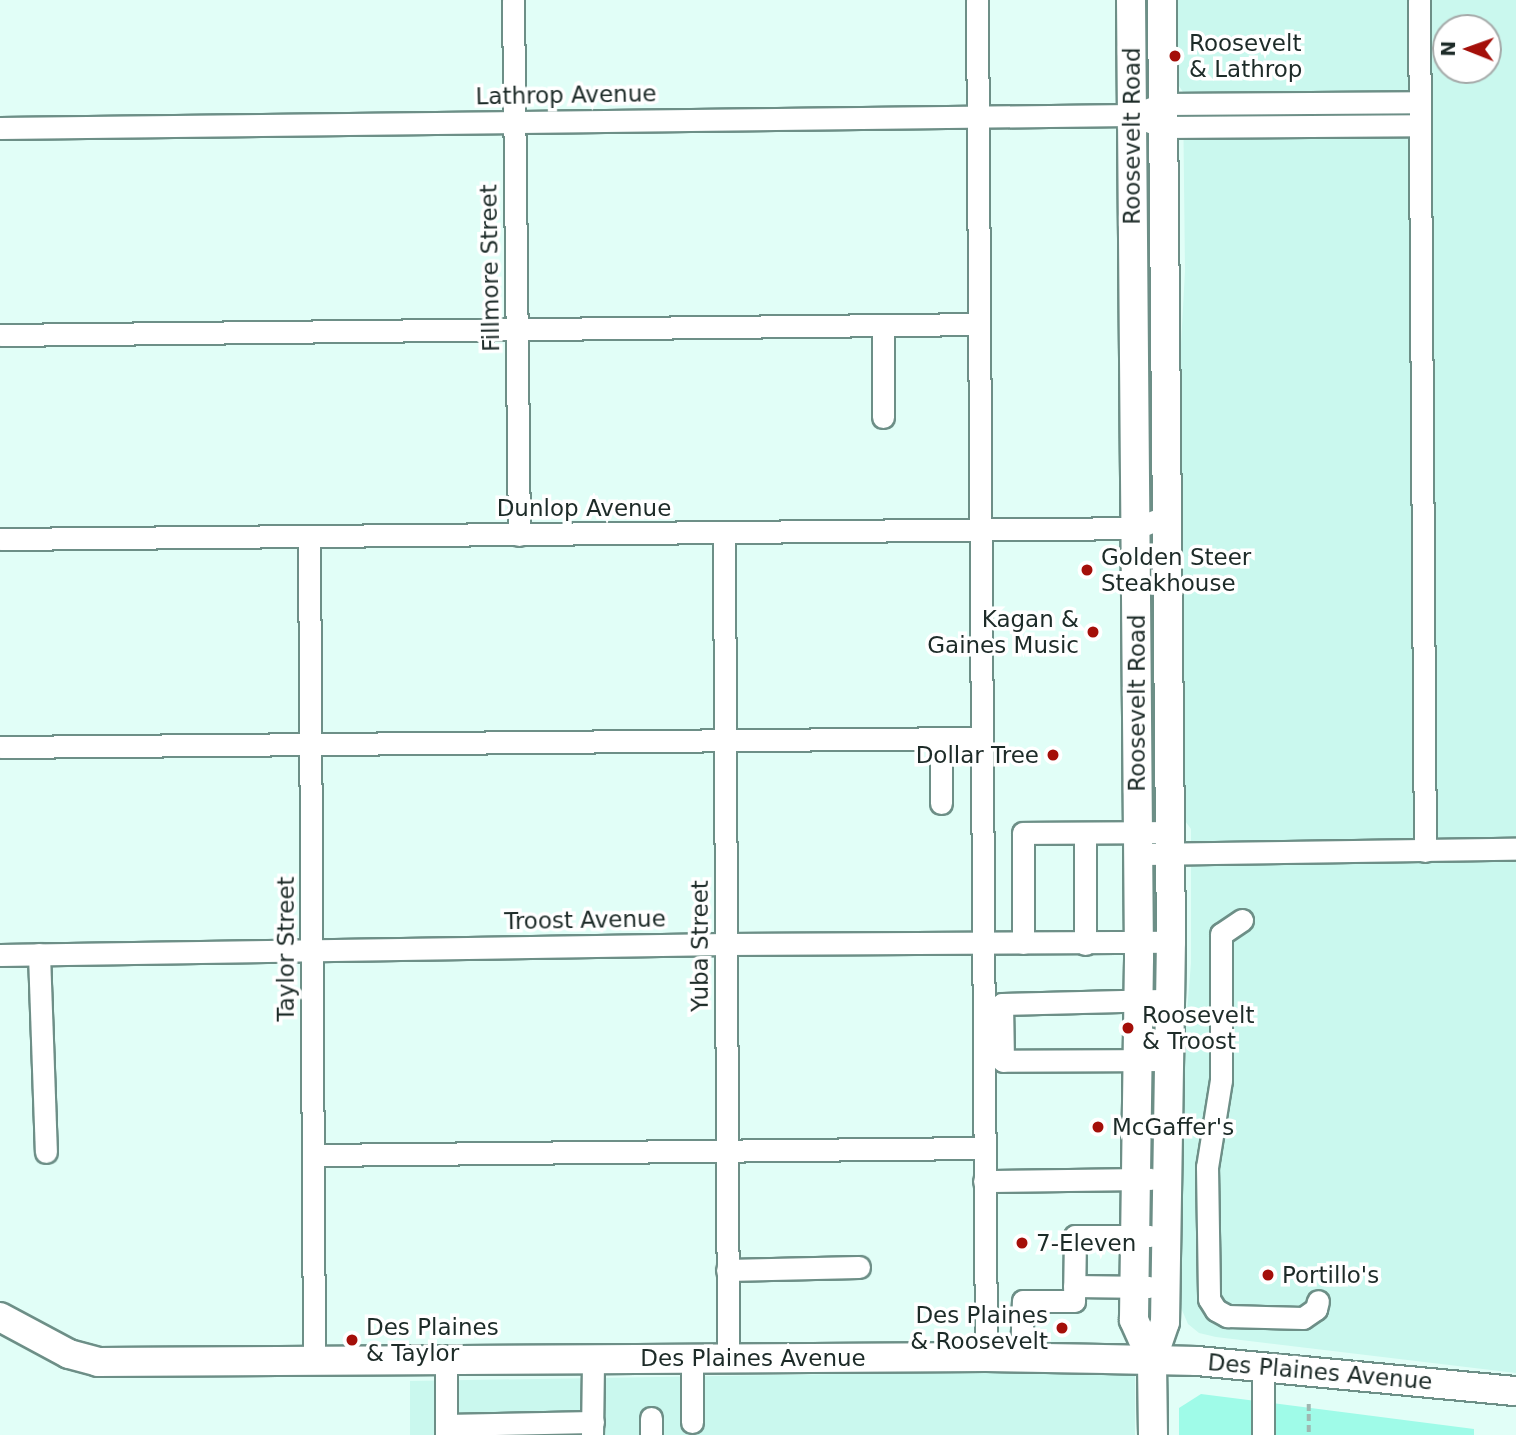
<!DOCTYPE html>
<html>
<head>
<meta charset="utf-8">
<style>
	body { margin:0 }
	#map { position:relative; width:1516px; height:1435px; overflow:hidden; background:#e1fef7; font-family:"DejaVu Sans",sans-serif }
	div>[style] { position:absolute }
	.built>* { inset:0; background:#caf8ee }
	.green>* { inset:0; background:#9ffbe8 }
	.path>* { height:3.5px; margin-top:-1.75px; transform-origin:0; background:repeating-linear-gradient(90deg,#9fb7b1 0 7px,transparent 0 10.5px) }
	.roads { filter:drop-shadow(2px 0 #6d8f87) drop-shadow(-2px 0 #6d8f87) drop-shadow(0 2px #6d8f87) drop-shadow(0 -2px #6d8f87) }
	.minor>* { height:21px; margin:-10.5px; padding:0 10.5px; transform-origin:10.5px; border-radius:10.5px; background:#fff }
	.major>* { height:28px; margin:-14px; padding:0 14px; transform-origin:14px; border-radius:14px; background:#fff }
	.dots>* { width:19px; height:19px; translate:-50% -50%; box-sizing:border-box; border:4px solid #fff; border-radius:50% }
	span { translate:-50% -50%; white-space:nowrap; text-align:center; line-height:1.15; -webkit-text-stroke:7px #fff; paint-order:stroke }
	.poi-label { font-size:23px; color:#1d2b28 }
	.left { translate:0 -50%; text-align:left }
	.right { translate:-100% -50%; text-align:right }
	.street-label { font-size:23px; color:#1d2b28 }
	.north { position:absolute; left:1432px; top:14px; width:70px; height:70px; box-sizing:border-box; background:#fff; border:2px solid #a5aaa9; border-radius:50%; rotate:271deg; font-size:19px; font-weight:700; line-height:28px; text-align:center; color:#1d2b28 }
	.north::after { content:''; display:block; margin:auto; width:24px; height:32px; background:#a40f09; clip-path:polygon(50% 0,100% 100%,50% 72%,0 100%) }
</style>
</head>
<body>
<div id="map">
	<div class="built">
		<div style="clip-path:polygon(evenodd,1173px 0,1516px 0,1516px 1373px,1216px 1337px,1199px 1333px,1188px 1324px,1175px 1294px,1179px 1108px,1191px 963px,1191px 829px,1180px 814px,1177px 418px,1185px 271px,1183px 92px,1173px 77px,1173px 0,1446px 28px,1488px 28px,1488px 70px,1446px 70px,1446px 28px)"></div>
		<div style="clip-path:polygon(1135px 1369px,1135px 1435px,410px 1435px,410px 1381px)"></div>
	</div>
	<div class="green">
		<div style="clip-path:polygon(1201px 1394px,1474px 1429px,1474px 1435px,1179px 1435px,1179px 1408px)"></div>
	</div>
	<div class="path">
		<div style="left:1309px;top:1404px;width:31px;rotate:90deg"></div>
	</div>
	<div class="roads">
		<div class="minor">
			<div style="left:513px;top:0;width:535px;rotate:89.36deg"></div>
			<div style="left:977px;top:0;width:1357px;rotate:89.62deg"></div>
			<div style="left:1419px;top:0;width:851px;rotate:89.6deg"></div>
			<div style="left:1150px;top:122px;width:14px;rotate:21deg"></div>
			<div style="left:1163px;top:127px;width:257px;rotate:-0.4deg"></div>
			<div style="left:0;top:128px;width:1132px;rotate:-0.66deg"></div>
			<div style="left:1132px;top:115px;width:33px;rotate:-20deg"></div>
			<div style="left:1163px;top:104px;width:257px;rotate:-0.4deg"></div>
			<div style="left:883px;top:325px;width:92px;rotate:90deg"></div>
			<div style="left:0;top:335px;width:979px;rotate:-0.64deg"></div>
			<div style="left:724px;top:533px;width:826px;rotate:89.72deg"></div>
			<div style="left:309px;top:536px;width:825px;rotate:89.65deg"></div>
			<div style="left:0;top:539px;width:1136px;rotate:-0.55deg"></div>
			<div style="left:1136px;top:528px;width:33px;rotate:-21deg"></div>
			<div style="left:0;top:747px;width:981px;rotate:-0.53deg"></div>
			<div style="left:941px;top:803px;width:64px;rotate:-90deg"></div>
			<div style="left:1138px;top:854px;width:378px;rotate:-0.8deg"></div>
			<div style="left:1242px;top:920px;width:25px;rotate:146deg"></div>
			<div style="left:1221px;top:934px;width:146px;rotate:90deg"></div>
			<div style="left:1221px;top:1080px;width:88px;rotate:99.1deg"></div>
			<div style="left:1207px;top:1167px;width:132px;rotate:89.1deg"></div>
			<div style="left:1209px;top:1299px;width:13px;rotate:58deg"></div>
			<div style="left:1216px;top:1310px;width:13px;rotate:29deg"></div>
			<div style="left:1227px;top:1316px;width:76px;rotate:1.5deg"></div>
			<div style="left:1303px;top:1318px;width:16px;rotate:-35deg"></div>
			<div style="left:1316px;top:1309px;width:8px;rotate:-76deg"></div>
			<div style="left:1023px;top:943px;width:110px;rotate:-90deg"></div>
			<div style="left:1023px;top:833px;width:147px;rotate:-0.4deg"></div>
			<div style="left:1085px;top:944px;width:111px;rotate:-90deg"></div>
			<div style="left:39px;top:954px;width:198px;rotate:88deg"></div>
			<div style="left:0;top:955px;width:726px;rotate:-0.87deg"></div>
			<div style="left:726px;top:944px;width:445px;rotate:-0.3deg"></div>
			<div style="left:1170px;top:1060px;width:167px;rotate:179.7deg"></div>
			<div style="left:1003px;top:1061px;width:57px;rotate:-91deg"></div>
			<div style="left:1002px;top:1004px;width:169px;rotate:-1.4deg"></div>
			<div style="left:314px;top:1155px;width:670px;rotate:-0.6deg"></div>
			<div style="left:984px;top:1181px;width:167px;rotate:-0.7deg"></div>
			<div style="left:727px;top:1270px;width:132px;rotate:-1.3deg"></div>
			<div style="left:1074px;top:1286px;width:75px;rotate:0.8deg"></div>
			<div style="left:1021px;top:1357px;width:56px;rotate:-88deg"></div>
			<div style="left:1023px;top:1301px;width:51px"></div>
			<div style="left:1074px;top:1301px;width:65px;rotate:-89.1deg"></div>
			<div style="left:1075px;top:1236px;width:75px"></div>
			<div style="left:692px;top:1359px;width:63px;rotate:90deg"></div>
			<div style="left:446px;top:1361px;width:74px;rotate:90deg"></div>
			<div style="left:651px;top:1418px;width:17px;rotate:90deg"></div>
			<div style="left:446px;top:1425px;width:147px;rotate:-1.2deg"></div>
			<div style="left:592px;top:1435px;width:75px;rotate:-89.2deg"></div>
			<div style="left:1263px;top:1435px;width:68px;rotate:-90deg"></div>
		</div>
		<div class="major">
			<div style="left:1131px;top:0;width:959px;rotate:89.52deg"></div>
			<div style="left:1139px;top:959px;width:361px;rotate:90.8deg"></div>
			<div style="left:1134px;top:1320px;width:44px;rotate:65.8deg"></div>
			<div style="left:0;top:1317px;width:78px;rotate:28.2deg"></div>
			<div style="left:69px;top:1354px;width:30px;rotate:15deg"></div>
			<div style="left:98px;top:1362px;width:888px;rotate:-0.32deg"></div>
			<div style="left:986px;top:1357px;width:166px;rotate:1deg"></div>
			<div style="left:1152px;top:1360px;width:45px;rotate:1.3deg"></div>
			<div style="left:1197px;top:1361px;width:320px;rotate:5.4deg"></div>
			<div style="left:1153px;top:1435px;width:75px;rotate:-90.8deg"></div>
			<div style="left:1152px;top:1360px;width:40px;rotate:-71.1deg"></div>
			<div style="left:1165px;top:1322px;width:380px;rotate:-89.1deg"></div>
			<div style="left:1171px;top:942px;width:942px;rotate:-90.55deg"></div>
		</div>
	</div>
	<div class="dots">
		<div style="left:1175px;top:56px;background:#a40f09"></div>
		<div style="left:1087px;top:570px;background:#a40f09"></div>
		<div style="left:1093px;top:632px;background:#a40f09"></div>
		<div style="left:1053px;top:755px;background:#a40f09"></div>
		<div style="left:1128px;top:1028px;background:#a40f09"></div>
		<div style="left:1098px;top:1127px;background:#a40f09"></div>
		<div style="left:1022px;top:1243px;background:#a40f09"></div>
		<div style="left:1268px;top:1275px;background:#a40f09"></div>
		<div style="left:1062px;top:1328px;background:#a40f09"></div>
		<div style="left:352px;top:1340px;background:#a40f09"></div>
	</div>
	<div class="poi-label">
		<span class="left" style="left:1189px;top:56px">Roosevelt<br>&amp; Lathrop</span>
		<span class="left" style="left:1101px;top:570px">Golden Steer<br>Steakhouse</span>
		<span class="right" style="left:1079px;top:632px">Kagan &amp;<br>Gaines Music</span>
		<span class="right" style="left:1039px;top:755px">Dollar Tree</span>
		<span class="left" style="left:1142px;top:1028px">Roosevelt<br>&amp; Troost</span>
		<span class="left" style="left:1112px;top:1127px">McGaffer's</span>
		<span class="left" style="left:1036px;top:1243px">7-Eleven</span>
		<span class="left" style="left:1282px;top:1275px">Portillo's</span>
		<span class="right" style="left:1048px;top:1328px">Des Plaines<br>&amp; Roosevelt</span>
		<span class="left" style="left:366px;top:1340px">Des Plaines<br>&amp; Taylor</span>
	</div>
	<div class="street-label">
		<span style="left:566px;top:95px;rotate:-1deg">Lathrop Avenue</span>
		<span style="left:1132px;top:136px;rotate:-90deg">Roosevelt Road</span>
		<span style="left:490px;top:268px;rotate:-91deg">Fillmore Street</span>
		<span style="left:584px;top:508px">Dunlop Avenue</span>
		<span style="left:1137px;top:703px;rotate:-90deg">Roosevelt Road</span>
		<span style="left:585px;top:920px;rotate:-1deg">Troost Avenue</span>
		<span style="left:700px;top:946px;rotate:-90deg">Yuba Street</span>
		<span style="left:286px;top:949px;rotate:-90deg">Taylor Street</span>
		<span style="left:753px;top:1358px">Des Plaines Avenue</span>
		<span style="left:1320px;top:1372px;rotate:5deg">Des Plaines Avenue</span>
	</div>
	<div class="north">N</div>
</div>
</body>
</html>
